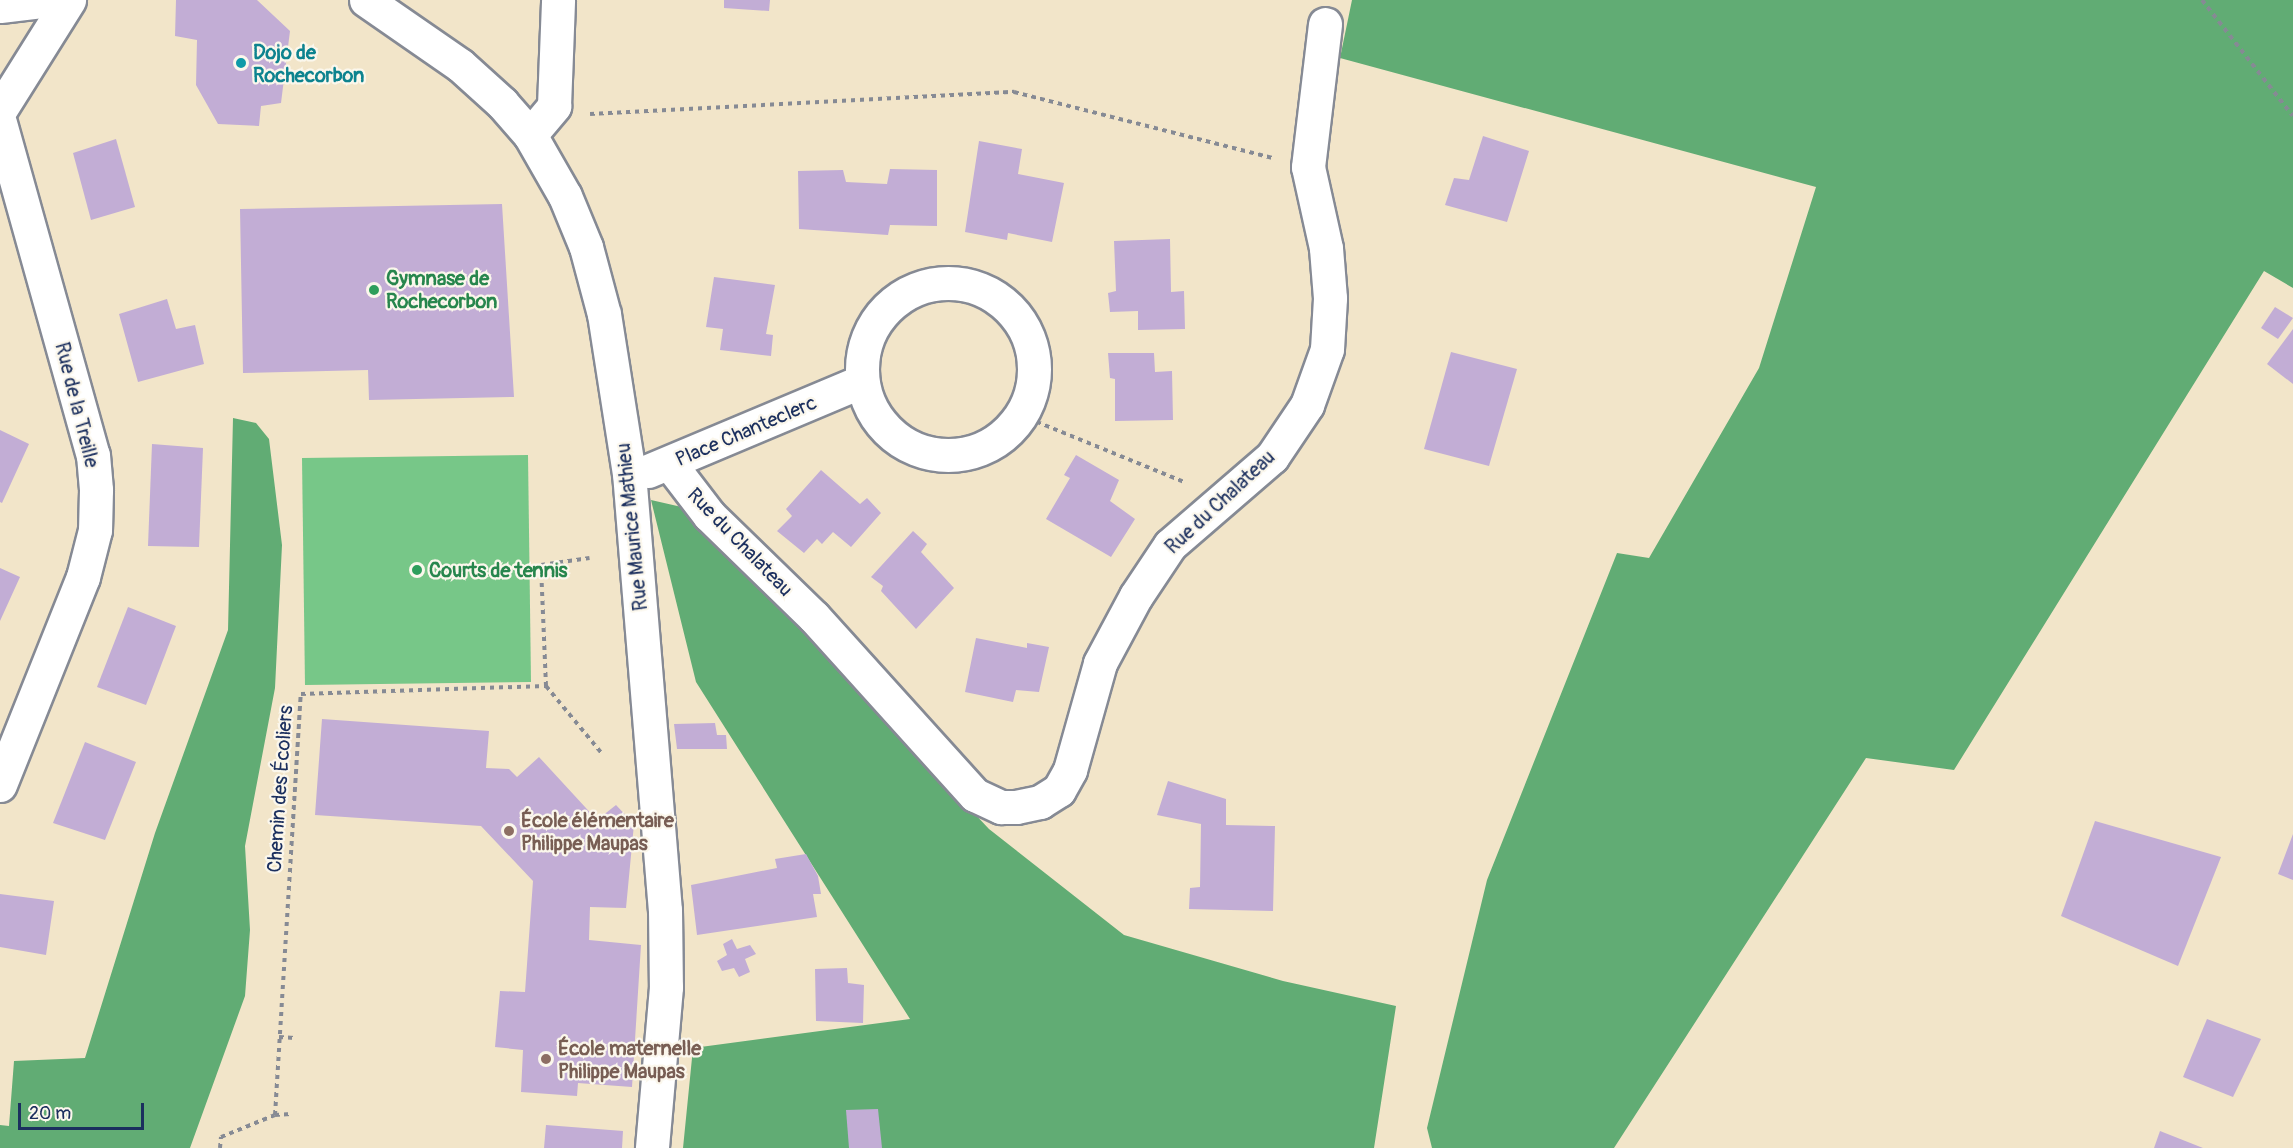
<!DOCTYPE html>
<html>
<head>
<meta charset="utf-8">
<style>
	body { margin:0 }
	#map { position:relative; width:2293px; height:1148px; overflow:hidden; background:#f2e5c9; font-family:Pangolin,sans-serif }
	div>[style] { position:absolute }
	.green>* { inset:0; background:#77c788 }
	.forest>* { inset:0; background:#61ac74 }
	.building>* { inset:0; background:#c2add5 }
	.path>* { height:4px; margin-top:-2px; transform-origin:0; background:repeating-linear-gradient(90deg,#868a94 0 4.5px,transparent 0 9px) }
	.roads { filter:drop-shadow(2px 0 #868a94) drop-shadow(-2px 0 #868a94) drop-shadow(0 2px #868a94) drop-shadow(0 -2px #868a94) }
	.minor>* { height:33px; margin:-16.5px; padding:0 16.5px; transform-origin:16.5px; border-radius:16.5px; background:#fff }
	.minor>.ring { margin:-16.5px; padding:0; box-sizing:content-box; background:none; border:33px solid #fff; border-radius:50% }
	.dots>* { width:16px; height:16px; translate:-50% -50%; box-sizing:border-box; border:3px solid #fbf7ec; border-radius:50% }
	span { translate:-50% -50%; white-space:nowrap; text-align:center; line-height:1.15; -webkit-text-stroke:4.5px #fbf7ec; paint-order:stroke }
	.culture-label { font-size:20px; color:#0d838f; font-weight:700 }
	.left { translate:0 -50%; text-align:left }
	.leisure-label { font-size:20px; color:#27864d; font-weight:700 }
	.street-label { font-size:20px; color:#1b2f5e }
	.education-label { font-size:20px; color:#785e54; font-weight:700 }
	.scale { position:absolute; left:18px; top:1103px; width:126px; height:27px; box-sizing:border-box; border:3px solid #1b2f5e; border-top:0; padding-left:8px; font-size:18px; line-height:21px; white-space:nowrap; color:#1b2f5e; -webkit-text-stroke:4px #fbf7ec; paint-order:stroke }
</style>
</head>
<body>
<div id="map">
	<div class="green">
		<div style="clip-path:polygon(528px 455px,531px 682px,305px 685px,302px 458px)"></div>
	</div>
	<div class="forest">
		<div style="clip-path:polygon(1352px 0,2293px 0,2293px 288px,2264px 271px,1954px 770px,1866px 758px,1614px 1148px,1432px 1148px,1427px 1128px,1487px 880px,1617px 553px,1649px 558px,1759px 368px,1816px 187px,1340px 58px)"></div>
		<div style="clip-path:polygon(233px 418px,256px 423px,269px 439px,282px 545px,275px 688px,245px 846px,250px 930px,245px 996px,190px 1148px,0 1148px,0 1125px,9px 1126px,14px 1061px,85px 1058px,155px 833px,228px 630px)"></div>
		<div style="clip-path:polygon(651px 500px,686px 508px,989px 829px,1124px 935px,1283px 981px,1396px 1006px,1374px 1148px,683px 1148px,693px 1048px,910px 1019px,696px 682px)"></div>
	</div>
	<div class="building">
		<div style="clip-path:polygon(176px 0,257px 0,290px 31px,281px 103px,261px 106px,259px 126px,218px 124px,196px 85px,197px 40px,175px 36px)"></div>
		<div style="clip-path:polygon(724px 0,770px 0,769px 11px,724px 8px)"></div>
		<div style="clip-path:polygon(1483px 136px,1529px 151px,1507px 222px,1445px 205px,1454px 178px,1469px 180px)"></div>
		<div style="clip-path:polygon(116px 139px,135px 207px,91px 220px,73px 153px)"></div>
		<div style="clip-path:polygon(979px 141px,1022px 149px,1018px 174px,1064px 183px,1052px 242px,1008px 233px,1007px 240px,965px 232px)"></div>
		<div style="clip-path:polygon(890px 169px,937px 170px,937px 226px,890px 225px,888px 235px,799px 229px,798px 171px,843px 170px,846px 182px,887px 184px)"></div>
		<div style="clip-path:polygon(502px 204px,514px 397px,369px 400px,368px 370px,243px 373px,240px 209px)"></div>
		<div style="clip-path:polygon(1170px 239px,1171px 292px,1184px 291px,1185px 329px,1138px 330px,1138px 311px,1110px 312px,1108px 293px,1116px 291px,1114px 241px)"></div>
		<div style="clip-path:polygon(714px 277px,775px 285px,766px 334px,773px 335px,771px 356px,720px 350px,723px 329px,706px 327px)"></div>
		<div style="clip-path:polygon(167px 299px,176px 329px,195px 325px,204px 364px,138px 382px,119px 314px)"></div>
		<div style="clip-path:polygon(2275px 307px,2293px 318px,2278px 339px,2261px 328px)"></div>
		<div style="clip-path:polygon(2293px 329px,2293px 384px,2267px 364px)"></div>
		<div style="clip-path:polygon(1451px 352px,1517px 369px,1489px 466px,1424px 449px)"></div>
		<div style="clip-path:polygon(1108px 353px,1154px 353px,1155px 372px,1172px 371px,1173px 420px,1115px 421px,1115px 379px,1110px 378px)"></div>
		<div style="clip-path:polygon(0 430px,29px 444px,2px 503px,0 502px)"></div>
		<div style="clip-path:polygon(152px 444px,203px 448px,199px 547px,148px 546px)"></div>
		<div style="clip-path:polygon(1076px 455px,1119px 480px,1110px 501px,1135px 519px,1111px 557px,1046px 519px,1070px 478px,1064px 475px)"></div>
		<div style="clip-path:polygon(821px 470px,860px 504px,867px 498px,881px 513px,851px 547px,833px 532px,822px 544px,817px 539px,804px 553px,777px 531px,792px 516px,786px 509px)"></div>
		<div style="clip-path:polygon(913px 531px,927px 544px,921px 552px,954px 588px,916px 629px,881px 591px,883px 586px,871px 577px)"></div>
		<div style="clip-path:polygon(0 568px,20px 577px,0 621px)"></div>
		<div style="clip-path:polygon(128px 607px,176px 626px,146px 705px,97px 687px)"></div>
		<div style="clip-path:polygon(976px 638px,1027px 648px,1027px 643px,1049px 647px,1039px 692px,1016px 690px,1013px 702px,965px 692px)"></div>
		<div style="clip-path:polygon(322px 719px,489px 731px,486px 768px,509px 769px,517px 777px,539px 757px,597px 820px,616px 805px,634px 824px,626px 908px,590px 907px,589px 940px,641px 945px,632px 1087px,578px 1083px,577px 1096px,521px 1092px,523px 1050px,495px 1047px,500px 991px,525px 992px,533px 881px,481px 826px,315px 815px)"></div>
		<div style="clip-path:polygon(715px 723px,717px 735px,726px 735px,727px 749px,677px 749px,674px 724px)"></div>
		<div style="clip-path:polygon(85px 742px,136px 762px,105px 840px,53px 823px)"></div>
		<div style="clip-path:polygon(1168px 781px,1226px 799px,1226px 825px,1275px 826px,1273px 911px,1189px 909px,1190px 888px,1200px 887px,1201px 824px,1157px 815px)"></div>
		<div style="clip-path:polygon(2095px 821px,2221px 857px,2178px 966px,2061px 916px)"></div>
		<div style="clip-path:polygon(2293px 834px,2293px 880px,2278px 874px)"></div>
		<div style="clip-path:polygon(806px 854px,818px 876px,821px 894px,813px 894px,817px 917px,697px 935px,691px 885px,777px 868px,775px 859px)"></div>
		<div style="clip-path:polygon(0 894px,54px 901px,46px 955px,0 947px)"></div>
		<div style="clip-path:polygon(732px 939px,737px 949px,750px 945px,756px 954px,745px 959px,750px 972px,739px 977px,734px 968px,722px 971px,717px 961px,727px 955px,723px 944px)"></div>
		<div style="clip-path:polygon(847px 968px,848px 983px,864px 985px,863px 1023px,816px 1021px,815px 969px)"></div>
		<div style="clip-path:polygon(2207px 1019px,2261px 1039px,2233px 1097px,2183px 1077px)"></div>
		<div style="clip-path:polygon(878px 1109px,882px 1148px,849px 1148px,846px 1110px)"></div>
		<div style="clip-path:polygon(546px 1125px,623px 1131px,622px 1148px,544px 1148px)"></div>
		<div style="clip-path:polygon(2160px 1131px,2203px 1148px,2154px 1148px)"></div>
	</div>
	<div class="path">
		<div style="left:2202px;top:0;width:147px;rotate:51.9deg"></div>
		<div style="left:590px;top:114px;width:425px;rotate:-3deg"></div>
		<div style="left:1014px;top:92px;width:266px;rotate:14.3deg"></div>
		<div style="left:1020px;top:415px;width:177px;rotate:22.2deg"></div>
		<div style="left:546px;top:686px;width:121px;rotate:-92.4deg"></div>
		<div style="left:541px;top:565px;width:49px;rotate:-8.3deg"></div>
		<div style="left:279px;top:1037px;width:16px;rotate:4deg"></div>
		<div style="left:275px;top:1115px;width:16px;rotate:-4deg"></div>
		<div style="left:220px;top:1148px;width:11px;rotate:-85deg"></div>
		<div style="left:221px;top:1137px;width:58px;rotate:-22.2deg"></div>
		<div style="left:275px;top:1115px;width:422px;rotate:-86.5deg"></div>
		<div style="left:301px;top:694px;width:245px;rotate:-1.9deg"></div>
		<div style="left:546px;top:686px;width:89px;rotate:50.4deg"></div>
	</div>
	<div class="roads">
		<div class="minor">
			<div style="left:366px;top:0;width:114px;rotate:34.7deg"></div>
			<div style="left:460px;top:65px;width:57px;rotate:42.1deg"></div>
			<div style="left:502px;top:103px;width:43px;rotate:48.8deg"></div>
			<div style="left:530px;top:135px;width:70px;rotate:60.2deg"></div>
			<div style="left:565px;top:196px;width:55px;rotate:67.6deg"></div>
			<div style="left:586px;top:247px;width:69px;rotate:75deg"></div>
			<div style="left:604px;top:314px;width:161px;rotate:81.1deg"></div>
			<div style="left:629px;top:473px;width:438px;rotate:85.3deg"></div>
			<div style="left:665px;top:910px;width:77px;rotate:89.3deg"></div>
			<div style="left:666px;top:987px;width:162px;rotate:95deg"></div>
			<div style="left:0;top:6px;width:50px;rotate:-6.8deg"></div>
			<div style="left:0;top:110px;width:130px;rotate:-57.9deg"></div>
			<div style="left:0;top:123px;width:345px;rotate:74.4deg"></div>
			<div style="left:93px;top:455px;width:35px;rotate:85deg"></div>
			<div style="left:96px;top:490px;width:40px;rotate:91.4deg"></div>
			<div style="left:95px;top:530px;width:49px;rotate:104.3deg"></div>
			<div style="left:83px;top:577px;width:224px;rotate:111.8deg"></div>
			<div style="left:530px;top:135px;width:38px;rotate:-50deg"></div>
			<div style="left:554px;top:106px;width:106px;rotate:-87.8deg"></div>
			<div class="ring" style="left:862px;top:283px;width:139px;height:139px"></div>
			<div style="left:670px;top:464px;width:64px;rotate:52.6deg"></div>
			<div style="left:709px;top:515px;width:146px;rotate:44.2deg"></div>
			<div style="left:814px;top:617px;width:240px;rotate:47.9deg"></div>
			<div style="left:975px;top:795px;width:29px;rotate:25deg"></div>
			<div style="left:1001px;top:807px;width:15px"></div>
			<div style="left:1016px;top:807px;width:25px;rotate:-12deg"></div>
			<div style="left:1040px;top:802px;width:22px;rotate:-32deg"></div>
			<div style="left:1059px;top:790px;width:23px;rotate:-61deg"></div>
			<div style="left:1070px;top:770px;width:111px;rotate:-74.3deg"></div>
			<div style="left:1100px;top:663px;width:76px;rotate:-61.8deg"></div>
			<div style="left:1136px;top:596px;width:61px;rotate:-56.3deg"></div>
			<div style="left:1170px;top:545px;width:135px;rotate:-40.8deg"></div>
			<div style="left:1272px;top:457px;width:63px;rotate:-56.1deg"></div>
			<div style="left:1307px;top:405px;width:59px;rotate:-70.3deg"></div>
			<div style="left:1327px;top:349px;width:51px;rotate:-86.6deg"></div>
			<div style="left:1330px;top:298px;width:50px;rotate:-94.6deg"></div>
			<div style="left:1326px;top:248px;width:83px;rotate:-102.5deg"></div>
			<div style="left:1308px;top:167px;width:144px;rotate:-83.2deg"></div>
			<div style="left:648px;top:471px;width:232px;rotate:-22.8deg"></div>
		</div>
	</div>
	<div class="dots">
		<div style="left:241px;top:63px;background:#0f9aa8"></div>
		<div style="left:374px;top:290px;background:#2e9e5b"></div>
		<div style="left:417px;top:570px;background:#2e9e5b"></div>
		<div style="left:509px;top:831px;background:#8d6e63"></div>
		<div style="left:546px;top:1059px;background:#8d6e63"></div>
	</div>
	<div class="culture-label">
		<span class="left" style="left:253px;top:64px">Dojo de<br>Rochecorbon</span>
	</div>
	<div class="leisure-label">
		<span class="left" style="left:386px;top:290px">Gymnase de<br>Rochecorbon</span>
		<span class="left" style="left:429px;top:570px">Courts de tennis</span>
	</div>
	<div class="street-label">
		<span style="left:77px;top:405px;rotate:76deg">Rue de la Treille</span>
		<span style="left:746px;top:431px;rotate:-23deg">Place Chanteclerc</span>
		<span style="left:1220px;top:502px;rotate:-43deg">Rue du Chalateau</span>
		<span style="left:632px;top:527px;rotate:-96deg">Rue Maurice Mathieu</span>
		<span style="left:740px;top:542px;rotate:46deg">Rue du Chalateau</span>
		<span style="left:280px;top:789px;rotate:-86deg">Chemin des Écoliers</span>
	</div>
	<div class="education-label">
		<span class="left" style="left:521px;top:832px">École élémentaire<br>Philippe Maupas</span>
		<span class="left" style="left:558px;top:1060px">École maternelle<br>Philippe Maupas</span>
	</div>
	<div class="scale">20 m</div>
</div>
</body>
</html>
